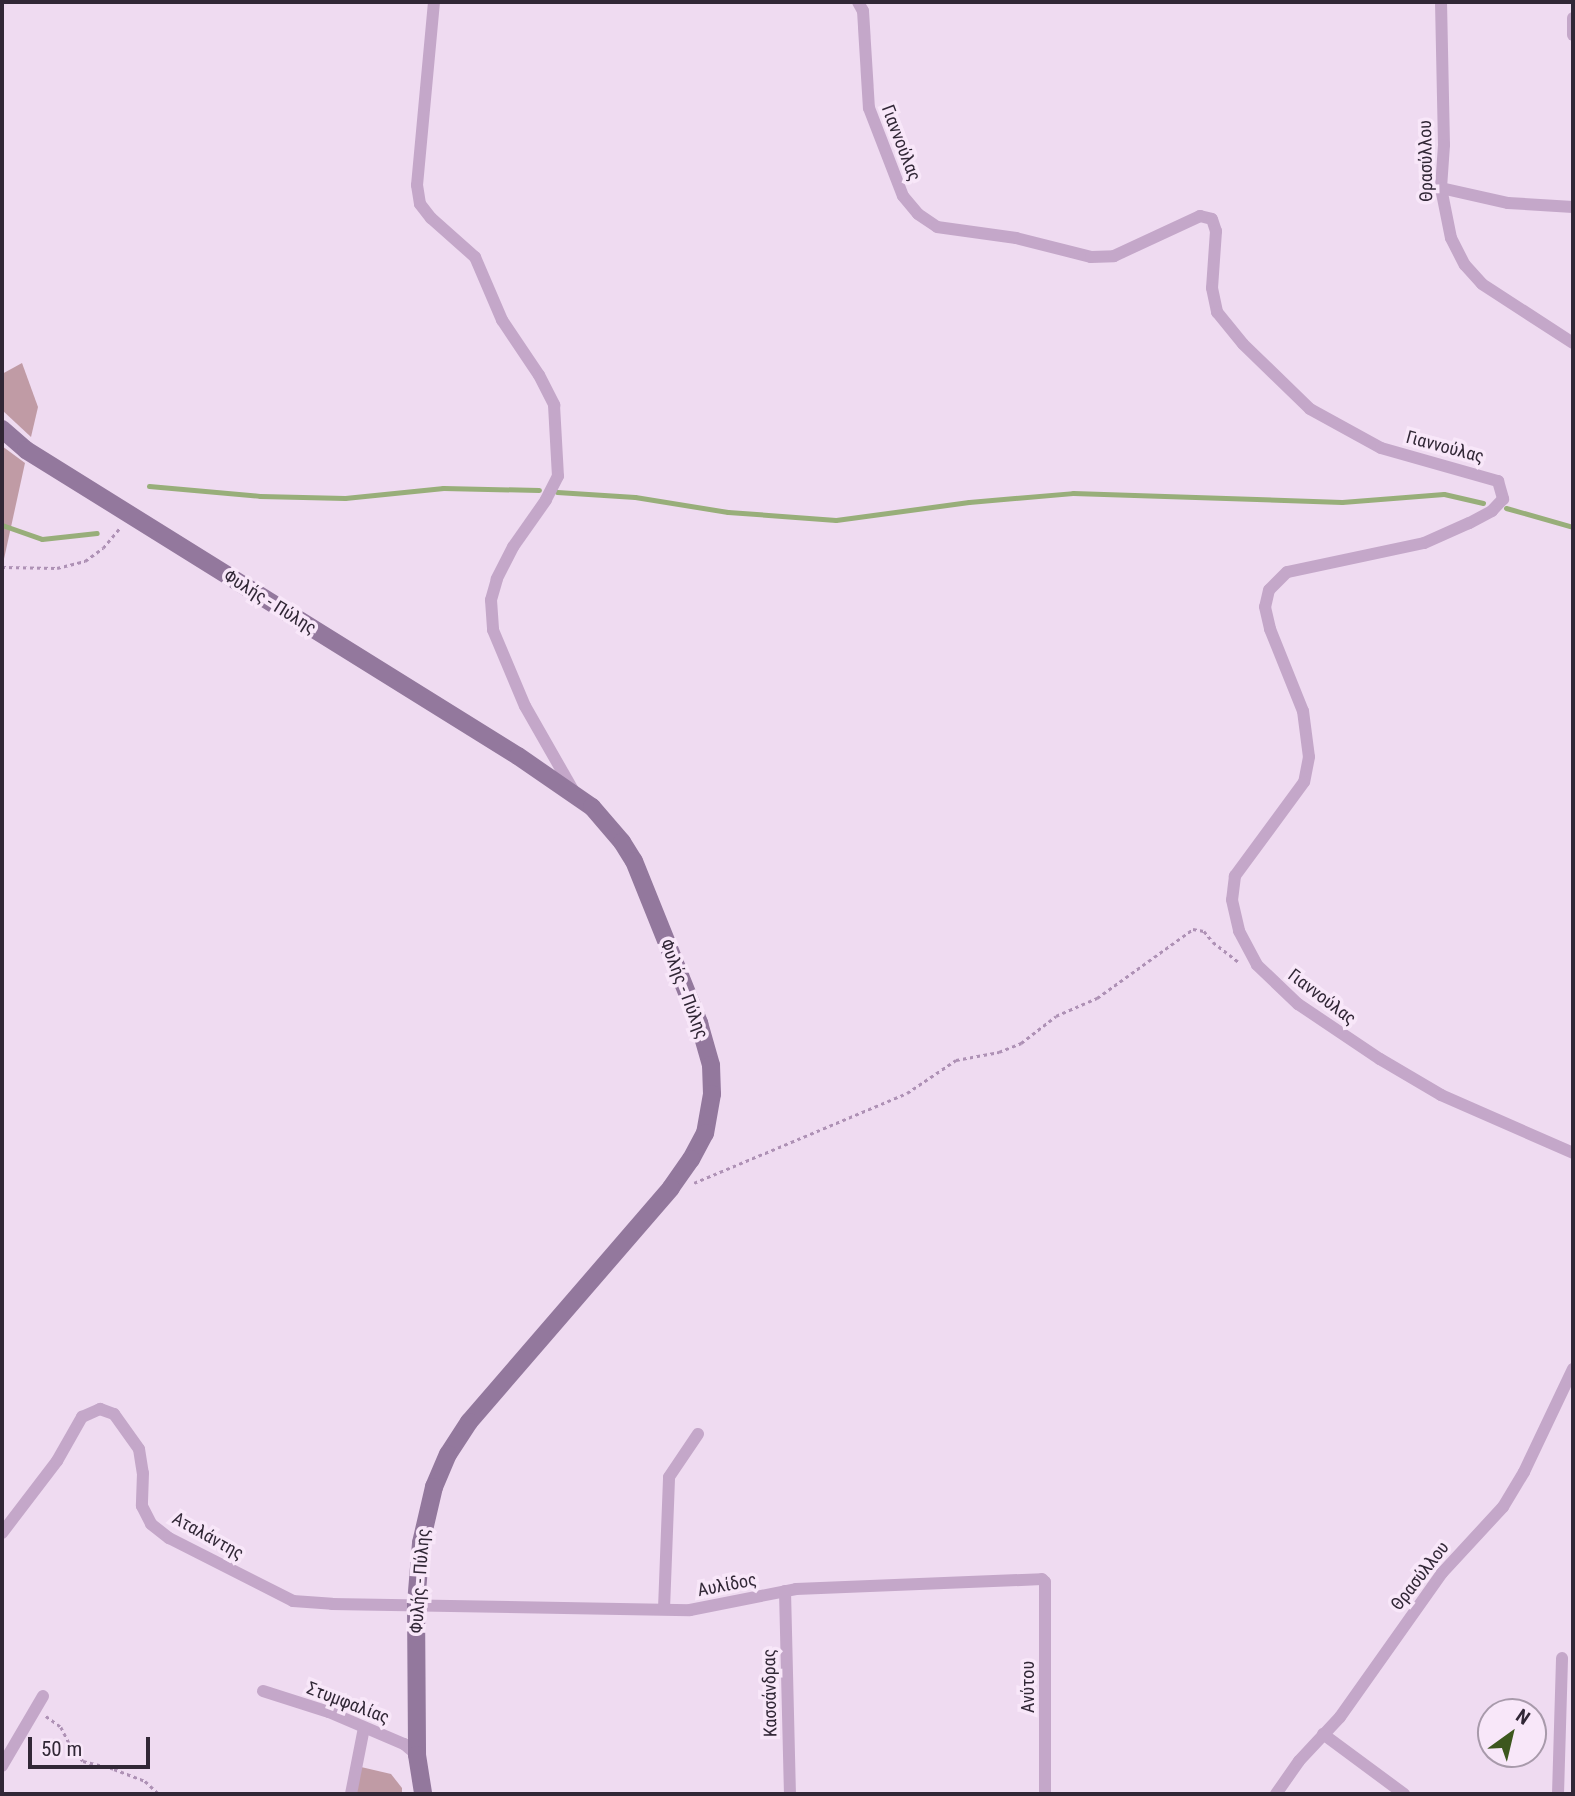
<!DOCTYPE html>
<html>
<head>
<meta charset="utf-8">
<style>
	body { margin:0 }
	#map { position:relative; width:1575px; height:1796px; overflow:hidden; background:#efdbf1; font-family:"Roboto Condensed",sans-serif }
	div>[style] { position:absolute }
	.green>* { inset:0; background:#c09ba5 }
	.stream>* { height:5px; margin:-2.5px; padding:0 2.5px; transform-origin:2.5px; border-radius:2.5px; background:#98ae7a }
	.path>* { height:2.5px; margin-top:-1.25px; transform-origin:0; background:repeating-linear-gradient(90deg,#ae91b5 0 3.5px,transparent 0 7px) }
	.street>* { height:12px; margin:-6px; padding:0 6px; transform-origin:6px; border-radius:6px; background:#c4a7c9 }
	.secondary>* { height:18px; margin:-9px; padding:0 9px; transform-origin:9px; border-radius:9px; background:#93789d }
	span { translate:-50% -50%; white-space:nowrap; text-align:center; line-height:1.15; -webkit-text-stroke:7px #f8e7f9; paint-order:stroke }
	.street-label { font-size:18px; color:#312736 }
	.frame { position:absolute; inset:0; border:4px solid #312736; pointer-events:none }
	.north { position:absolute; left:1477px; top:1698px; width:70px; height:70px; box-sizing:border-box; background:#f8e7f9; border:2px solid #a89aab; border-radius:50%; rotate:34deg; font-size:19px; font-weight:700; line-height:28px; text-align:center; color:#312736 }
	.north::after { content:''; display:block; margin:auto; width:24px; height:32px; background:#3d571e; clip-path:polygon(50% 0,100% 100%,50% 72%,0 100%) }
	.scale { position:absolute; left:28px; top:1737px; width:122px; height:32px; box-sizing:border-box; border:4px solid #312736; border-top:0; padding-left:9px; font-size:21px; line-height:24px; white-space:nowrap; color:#312736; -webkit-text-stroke:5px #f8e7f9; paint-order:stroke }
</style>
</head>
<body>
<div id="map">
	<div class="green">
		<div style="clip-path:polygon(22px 363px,38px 407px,31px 437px,2px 410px,2px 374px)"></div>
		<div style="clip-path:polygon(2px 446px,25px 463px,2px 568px)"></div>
		<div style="clip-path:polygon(361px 1767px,391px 1774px,402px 1788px,402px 1794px,356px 1794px)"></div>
	</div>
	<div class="stream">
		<div style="left:149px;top:486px;width:111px;rotate:5.1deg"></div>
		<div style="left:260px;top:496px;width:85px;rotate:1.3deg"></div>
		<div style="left:345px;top:498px;width:99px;rotate:-5.8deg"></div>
		<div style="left:443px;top:488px;width:96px;rotate:1.2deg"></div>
		<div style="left:557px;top:492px;width:78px;rotate:3.7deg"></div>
		<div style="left:635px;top:497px;width:94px;rotate:9.2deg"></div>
		<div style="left:728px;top:512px;width:108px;rotate:4.2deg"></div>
		<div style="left:836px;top:520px;width:134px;rotate:-7.7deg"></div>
		<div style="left:969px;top:502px;width:104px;rotate:-4.9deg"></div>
		<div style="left:1073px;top:493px;width:269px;rotate:1.9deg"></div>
		<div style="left:1342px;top:502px;width:102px;rotate:-4.5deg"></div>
		<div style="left:1444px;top:494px;width:40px;rotate:13deg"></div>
		<div style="left:1506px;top:508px;width:70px;rotate:15.8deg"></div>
		<div style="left:2px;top:525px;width:42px;rotate:19.3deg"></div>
		<div style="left:42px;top:539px;width:55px;rotate:-6.2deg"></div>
	</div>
	<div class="path">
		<div style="left:2px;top:567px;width:55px;rotate:1deg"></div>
		<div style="left:57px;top:568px;width:29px;rotate:-14deg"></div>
		<div style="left:85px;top:561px;width:22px;rotate:-36deg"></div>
		<div style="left:103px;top:548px;width:26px;rotate:-50deg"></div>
		<div style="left:694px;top:1183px;width:231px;rotate:-22.9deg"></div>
		<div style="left:907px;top:1093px;width:59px;rotate:-34deg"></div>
		<div style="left:956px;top:1060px;width:44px;rotate:-10.5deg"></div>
		<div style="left:999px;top:1052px;width:24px;rotate:-22deg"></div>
		<div style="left:1021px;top:1043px;width:44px;rotate:-37.6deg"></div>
		<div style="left:1056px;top:1016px;width:45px;rotate:-23.7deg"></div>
		<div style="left:1097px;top:998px;width:118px;rotate:-35.7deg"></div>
		<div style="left:1193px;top:929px;width:11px;rotate:10deg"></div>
		<div style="left:1204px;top:931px;width:14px;rotate:51deg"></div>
		<div style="left:1213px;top:942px;width:33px;rotate:38deg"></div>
		<div style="left:46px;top:1716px;width:19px;rotate:36deg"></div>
		<div style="left:61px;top:1727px;width:25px;rotate:63deg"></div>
		<div style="left:72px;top:1749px;width:16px;rotate:47deg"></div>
		<div style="left:83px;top:1761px;width:32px;rotate:14deg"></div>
		<div style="left:114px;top:1769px;width:33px;rotate:21deg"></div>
		<div style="left:145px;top:1781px;width:19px;rotate:43deg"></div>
	</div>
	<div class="street">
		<div style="left:434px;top:2px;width:184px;rotate:95.3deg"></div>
		<div style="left:417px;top:185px;width:19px;rotate:81deg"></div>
		<div style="left:420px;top:204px;width:18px;rotate:52deg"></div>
		<div style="left:431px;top:218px;width:59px;rotate:41.6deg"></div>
		<div style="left:475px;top:257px;width:69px;rotate:66.8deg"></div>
		<div style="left:502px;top:320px;width:66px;rotate:56.1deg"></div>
		<div style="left:539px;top:375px;width:34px;rotate:63deg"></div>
		<div style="left:554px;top:405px;width:71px;rotate:86.8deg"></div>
		<div style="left:558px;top:476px;width:27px;rotate:117deg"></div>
		<div style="left:546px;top:500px;width:57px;rotate:125.1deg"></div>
		<div style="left:513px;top:547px;width:36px;rotate:117deg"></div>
		<div style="left:497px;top:579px;width:22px;rotate:106deg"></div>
		<div style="left:491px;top:600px;width:30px;rotate:86deg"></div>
		<div style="left:493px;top:630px;width:82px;rotate:67.2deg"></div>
		<div style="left:525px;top:706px;width:99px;rotate:60.3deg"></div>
		<div style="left:858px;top:2px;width:10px;rotate:61deg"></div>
		<div style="left:863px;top:11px;width:97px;rotate:86.5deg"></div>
		<div style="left:869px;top:108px;width:94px;rotate:68.9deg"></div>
		<div style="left:903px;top:196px;width:23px;rotate:50deg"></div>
		<div style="left:918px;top:214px;width:23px;rotate:34deg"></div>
		<div style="left:937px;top:227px;width:80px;rotate:7.9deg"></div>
		<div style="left:1016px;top:238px;width:77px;rotate:14.2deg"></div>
		<div style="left:1091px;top:257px;width:23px;rotate:-2deg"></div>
		<div style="left:1114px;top:256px;width:95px;rotate:-24.9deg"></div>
		<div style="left:1200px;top:216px;width:12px;rotate:14deg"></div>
		<div style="left:1212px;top:219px;width:13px;rotate:72deg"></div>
		<div style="left:1216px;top:231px;width:57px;rotate:94deg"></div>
		<div style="left:1212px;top:288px;width:25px;rotate:78deg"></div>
		<div style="left:1217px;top:312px;width:41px;rotate:50.9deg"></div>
		<div style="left:1243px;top:344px;width:93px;rotate:44.1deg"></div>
		<div style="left:1310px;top:409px;width:81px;rotate:28.8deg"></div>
		<div style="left:1381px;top:448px;width:122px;rotate:15.8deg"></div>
		<div style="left:1498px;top:481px;width:19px;rotate:74deg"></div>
		<div style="left:1503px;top:499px;width:16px;rotate:133deg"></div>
		<div style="left:1492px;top:511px;width:26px;rotate:152deg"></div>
		<div style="left:1469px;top:523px;width:49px;rotate:156deg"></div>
		<div style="left:1424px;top:543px;width:140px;rotate:168deg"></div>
		<div style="left:1287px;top:572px;width:25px;rotate:135deg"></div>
		<div style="left:1269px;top:590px;width:17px;rotate:103deg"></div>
		<div style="left:1265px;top:607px;width:23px;rotate:77deg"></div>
		<div style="left:1270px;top:629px;width:88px;rotate:68.1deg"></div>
		<div style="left:1303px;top:711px;width:46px;rotate:82.6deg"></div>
		<div style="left:1309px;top:757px;width:25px;rotate:101deg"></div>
		<div style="left:1304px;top:782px;width:117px;rotate:126.3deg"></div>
		<div style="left:1235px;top:876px;width:24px;rotate:97deg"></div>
		<div style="left:1232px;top:900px;width:32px;rotate:77deg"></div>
		<div style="left:1239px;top:931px;width:38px;rotate:62deg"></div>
		<div style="left:1257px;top:965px;width:57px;rotate:43.6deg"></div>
		<div style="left:1298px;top:1004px;width:99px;rotate:33.9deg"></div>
		<div style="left:1380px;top:1059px;width:71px;rotate:30.5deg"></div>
		<div style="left:1441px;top:1095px;width:144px;rotate:23.7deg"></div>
		<div style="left:1441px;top:2px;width:143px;rotate:88.8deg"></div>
		<div style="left:1444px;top:145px;width:43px;rotate:94deg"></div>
		<div style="left:1441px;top:188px;width:51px;rotate:78.7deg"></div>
		<div style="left:1451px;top:238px;width:30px;rotate:63deg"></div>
		<div style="left:1465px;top:265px;width:25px;rotate:48deg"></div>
		<div style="left:1482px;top:284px;width:108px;rotate:33deg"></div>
		<div style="left:1573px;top:18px;width:17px;rotate:90deg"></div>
		<div style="left:1441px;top:188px;width:69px;rotate:12.6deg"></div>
		<div style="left:1508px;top:203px;width:65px;rotate:3.5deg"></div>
		<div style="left:2px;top:1533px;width:91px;rotate:-52.6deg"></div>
		<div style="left:57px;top:1461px;width:51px;rotate:-60.4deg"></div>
		<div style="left:82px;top:1417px;width:20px;rotate:-24deg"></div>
		<div style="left:100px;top:1409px;width:15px;rotate:20deg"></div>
		<div style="left:114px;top:1414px;width:43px;rotate:54.5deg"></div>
		<div style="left:139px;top:1449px;width:24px;rotate:81deg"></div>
		<div style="left:143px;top:1473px;width:33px;rotate:92deg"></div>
		<div style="left:142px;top:1506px;width:20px;rotate:63deg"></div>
		<div style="left:151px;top:1524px;width:23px;rotate:38deg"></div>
		<div style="left:169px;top:1538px;width:139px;rotate:26.9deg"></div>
		<div style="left:293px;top:1601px;width:39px;rotate:4deg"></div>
		<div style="left:332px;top:1604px;width:358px;rotate:1deg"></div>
		<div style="left:690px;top:1610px;width:108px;rotate:-11.2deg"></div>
		<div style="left:796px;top:1589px;width:246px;rotate:-2.3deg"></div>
		<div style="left:1042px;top:1579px;width:4px;rotate:45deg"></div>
		<div style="left:1045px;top:1582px;width:212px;rotate:90deg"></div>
		<div style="left:785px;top:1591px;width:203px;rotate:88.6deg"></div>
		<div style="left:664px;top:1609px;width:132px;rotate:-87.8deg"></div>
		<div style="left:669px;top:1477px;width:52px;rotate:-56deg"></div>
		<div style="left:263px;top:1691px;width:69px;rotate:17.7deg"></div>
		<div style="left:329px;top:1712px;width:82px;rotate:23.1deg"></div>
		<div style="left:404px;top:1744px;width:17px;rotate:40deg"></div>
		<div style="left:1323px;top:1734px;width:101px;rotate:36.5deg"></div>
		<div style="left:2px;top:1766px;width:81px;rotate:-59.6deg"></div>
		<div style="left:351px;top:1794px;width:67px;rotate:-78.9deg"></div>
		<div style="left:1276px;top:1794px;width:40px;rotate:-55.1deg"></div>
		<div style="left:1299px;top:1761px;width:60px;rotate:-47deg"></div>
		<div style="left:1340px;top:1717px;width:176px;rotate:-54.7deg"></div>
		<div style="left:1442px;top:1573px;width:90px;rotate:-47.3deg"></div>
		<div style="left:1503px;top:1507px;width:41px;rotate:-59deg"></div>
		<div style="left:1524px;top:1472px;width:114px;rotate:-64.6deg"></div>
		<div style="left:1558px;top:1794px;width:136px;rotate:-88.3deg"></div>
	</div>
	<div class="secondary">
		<div style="left:2px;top:429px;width:32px;rotate:41deg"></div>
		<div style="left:26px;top:450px;width:579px;rotate:31.88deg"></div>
		<div style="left:518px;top:756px;width:90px;rotate:34.6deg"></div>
		<div style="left:592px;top:807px;width:46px;rotate:49.4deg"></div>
		<div style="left:622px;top:842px;width:22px;rotate:58deg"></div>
		<div style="left:634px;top:861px;width:175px;rotate:68.1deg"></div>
		<div style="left:699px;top:1023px;width:44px;rotate:74.1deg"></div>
		<div style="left:711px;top:1065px;width:29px;rotate:88deg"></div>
		<div style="left:712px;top:1094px;width:40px;rotate:100deg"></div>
		<div style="left:705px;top:1133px;width:30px;rotate:118deg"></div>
		<div style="left:691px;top:1159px;width:35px;rotate:125deg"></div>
		<div style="left:671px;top:1188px;width:309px;rotate:130.8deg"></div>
		<div style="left:469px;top:1422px;width:38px;rotate:123deg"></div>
		<div style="left:448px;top:1454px;width:36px;rotate:113deg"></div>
		<div style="left:434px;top:1487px;width:57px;rotate:103.1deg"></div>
		<div style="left:421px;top:1543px;width:61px;rotate:94.7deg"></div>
		<div style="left:416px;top:1604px;width:151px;rotate:89.6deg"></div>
		<div style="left:417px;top:1755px;width:39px;rotate:81deg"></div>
	</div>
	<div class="street-label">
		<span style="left:901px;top:143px;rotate:69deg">Γιαννούλας</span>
		<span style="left:1426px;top:161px;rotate:-91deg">Θρασύλλου</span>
		<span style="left:1445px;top:447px;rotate:15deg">Γιαννούλας</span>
		<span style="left:270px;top:602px;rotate:32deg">Φυλής - Πύλης</span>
		<span style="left:684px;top:989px;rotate:69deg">Φυλής - Πύλης</span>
		<span style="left:1322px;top:997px;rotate:37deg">Γιαννούλας</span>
		<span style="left:208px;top:1536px;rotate:29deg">Αταλάντης</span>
		<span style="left:1420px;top:1576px;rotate:-52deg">Θρασύλλου</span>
		<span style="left:420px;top:1581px;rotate:-86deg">Φυλής - Πύλης</span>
		<span style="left:727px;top:1585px;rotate:-11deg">Αυλίδος</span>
		<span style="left:1028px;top:1687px;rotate:-90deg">Ανύτου</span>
		<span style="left:770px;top:1693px;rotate:-91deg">Κασσάνδρας</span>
		<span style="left:348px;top:1703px;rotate:21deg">Στυμφαλίας</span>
	</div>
	<div class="frame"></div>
	<div class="north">N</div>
	<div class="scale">50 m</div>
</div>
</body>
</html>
